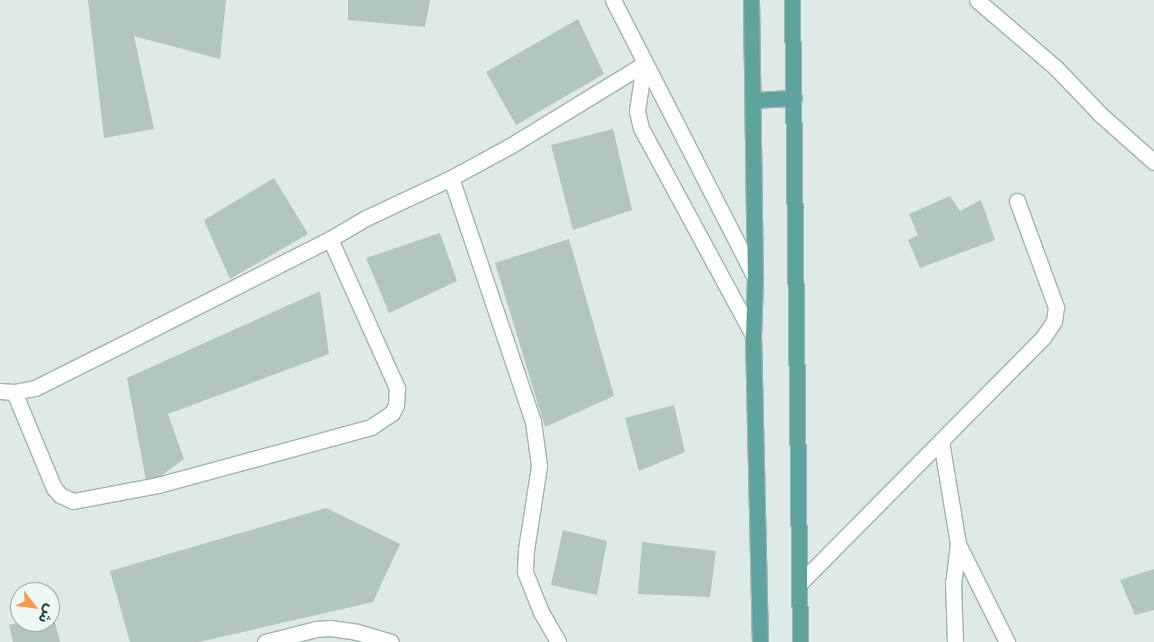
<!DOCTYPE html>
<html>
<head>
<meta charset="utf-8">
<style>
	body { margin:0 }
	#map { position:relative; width:1154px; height:642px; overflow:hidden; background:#ddeae7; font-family:Manrope,"Noto Sans Arabic",sans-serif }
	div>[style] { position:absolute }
	.building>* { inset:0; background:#b2c5c0 }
	.roads { filter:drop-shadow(1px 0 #a0b2af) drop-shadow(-1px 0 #a0b2af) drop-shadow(0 1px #a0b2af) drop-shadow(0 -1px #a0b2af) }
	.minor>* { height:15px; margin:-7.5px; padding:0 7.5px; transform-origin:7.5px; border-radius:7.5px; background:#fff }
	.major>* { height:15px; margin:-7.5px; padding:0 7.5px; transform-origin:7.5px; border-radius:7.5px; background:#5ea39e }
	span { translate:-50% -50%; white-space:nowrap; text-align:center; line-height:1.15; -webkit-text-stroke:4px #edf7f4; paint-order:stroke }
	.north { position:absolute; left:10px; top:582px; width:50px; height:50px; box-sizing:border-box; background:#edf7f4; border:1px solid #9aaba9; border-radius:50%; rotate:120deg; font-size:14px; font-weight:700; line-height:20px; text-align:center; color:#1e3a38 }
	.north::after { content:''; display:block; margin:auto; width:18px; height:22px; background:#fb974a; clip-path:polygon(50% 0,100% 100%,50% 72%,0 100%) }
</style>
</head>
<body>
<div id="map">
	<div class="building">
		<div style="clip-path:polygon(88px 0,226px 0,220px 59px,134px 36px,154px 129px,104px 138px)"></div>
		<div style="clip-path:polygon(348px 0,430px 0,425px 27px,348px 20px)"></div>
		<div style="clip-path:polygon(578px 19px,604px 74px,516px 125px,486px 72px)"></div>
		<div style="clip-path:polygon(613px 129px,632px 210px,573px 230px,551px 145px)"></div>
		<div style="clip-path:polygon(274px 178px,308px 234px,230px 279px,204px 220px)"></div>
		<div style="clip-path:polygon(950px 196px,960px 211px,981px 200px,995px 240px,920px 268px,908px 240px,918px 235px,909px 214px)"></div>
		<div style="clip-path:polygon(440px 233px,457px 281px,389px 313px,366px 258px)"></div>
		<div style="clip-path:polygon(569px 239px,614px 396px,545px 427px,495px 263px)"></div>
		<div style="clip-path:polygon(320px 291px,329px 354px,168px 414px,184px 459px,147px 486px,127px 378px)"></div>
		<div style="clip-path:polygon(674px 405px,685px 452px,639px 471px,625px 418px)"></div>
		<div style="clip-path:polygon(326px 508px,400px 544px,373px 602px,199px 642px,130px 642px,110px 571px)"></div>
		<div style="clip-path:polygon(563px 530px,607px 541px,597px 595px,551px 585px)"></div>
		<div style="clip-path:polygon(642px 542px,716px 551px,710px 597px,638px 594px)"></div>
		<div style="clip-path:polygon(1154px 569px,1154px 610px,1135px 615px,1120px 580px)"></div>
		<div style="clip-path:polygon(53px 614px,60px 642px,13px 642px,9px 625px,22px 622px,50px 622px,50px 615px)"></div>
	</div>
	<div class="roads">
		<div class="minor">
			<div style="left:613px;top:0;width:312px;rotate:62.9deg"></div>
			<div style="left:977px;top:0;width:103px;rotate:40.7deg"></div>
			<div style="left:1055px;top:67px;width:65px;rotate:46.2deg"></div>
			<div style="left:1100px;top:114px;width:72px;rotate:41.6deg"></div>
			<div style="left:644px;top:64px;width:48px;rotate:98.5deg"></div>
			<div style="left:637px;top:111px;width:17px;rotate:77deg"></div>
			<div style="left:641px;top:128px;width:235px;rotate:61.6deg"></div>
			<div style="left:451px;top:178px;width:256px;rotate:71.4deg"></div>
			<div style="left:533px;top:421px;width:45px;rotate:82.4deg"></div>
			<div style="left:539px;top:466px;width:85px;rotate:98.8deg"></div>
			<div style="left:526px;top:550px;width:22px;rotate:93deg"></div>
			<div style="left:525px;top:572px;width:43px;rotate:68.2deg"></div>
			<div style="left:541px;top:612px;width:34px;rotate:60deg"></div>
			<div style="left:0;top:391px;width:14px;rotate:4deg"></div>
			<div style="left:14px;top:392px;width:21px;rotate:-11deg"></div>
			<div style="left:35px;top:388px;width:96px;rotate:-26.6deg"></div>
			<div style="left:121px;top:345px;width:234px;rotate:-26.9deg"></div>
			<div style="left:330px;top:239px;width:42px;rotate:-30.3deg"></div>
			<div style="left:366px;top:218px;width:94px;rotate:-25.2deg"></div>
			<div style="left:451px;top:178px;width:67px;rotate:-28.5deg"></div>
			<div style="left:510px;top:146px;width:157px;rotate:-31.5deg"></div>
			<div style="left:14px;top:392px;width:104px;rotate:67.4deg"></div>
			<div style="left:54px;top:488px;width:9px;rotate:49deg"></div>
			<div style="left:60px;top:495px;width:14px;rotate:25deg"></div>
			<div style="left:73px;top:501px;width:86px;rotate:-10.7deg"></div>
			<div style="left:158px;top:485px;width:221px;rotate:-15.2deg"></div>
			<div style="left:371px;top:427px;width:25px;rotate:-34deg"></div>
			<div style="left:392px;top:413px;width:9px;rotate:-63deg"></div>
			<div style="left:396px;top:405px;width:17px;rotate:-87deg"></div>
			<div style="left:397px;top:388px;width:163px;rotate:-114.2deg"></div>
			<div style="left:941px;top:441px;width:104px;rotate:80.6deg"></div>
			<div style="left:958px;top:544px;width:38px;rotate:97deg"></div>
			<div style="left:953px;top:582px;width:60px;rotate:88.1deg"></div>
			<div style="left:958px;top:544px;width:110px;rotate:63.4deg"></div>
			<div style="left:799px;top:584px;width:349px;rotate:-45.3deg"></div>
			<div style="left:1044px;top:336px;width:18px;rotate:-56deg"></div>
			<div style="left:1054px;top:321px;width:14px;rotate:-82deg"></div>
			<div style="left:1056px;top:307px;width:113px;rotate:-110.2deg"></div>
			<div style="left:265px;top:642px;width:53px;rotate:-14.3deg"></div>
			<div style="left:316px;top:629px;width:14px;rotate:-4deg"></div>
			<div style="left:330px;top:628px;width:27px;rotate:8deg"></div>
			<div style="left:357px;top:632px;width:35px;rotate:16deg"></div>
		</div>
		<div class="major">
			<div style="left:751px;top:0;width:278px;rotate:89.2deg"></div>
			<div style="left:755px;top:278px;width:57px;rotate:92deg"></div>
			<div style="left:753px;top:335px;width:307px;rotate:88.7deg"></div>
			<div style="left:792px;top:0;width:642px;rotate:89.29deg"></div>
			<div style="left:754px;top:100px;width:40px;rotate:-2.9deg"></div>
		</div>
	</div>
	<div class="north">ش</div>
</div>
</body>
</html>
